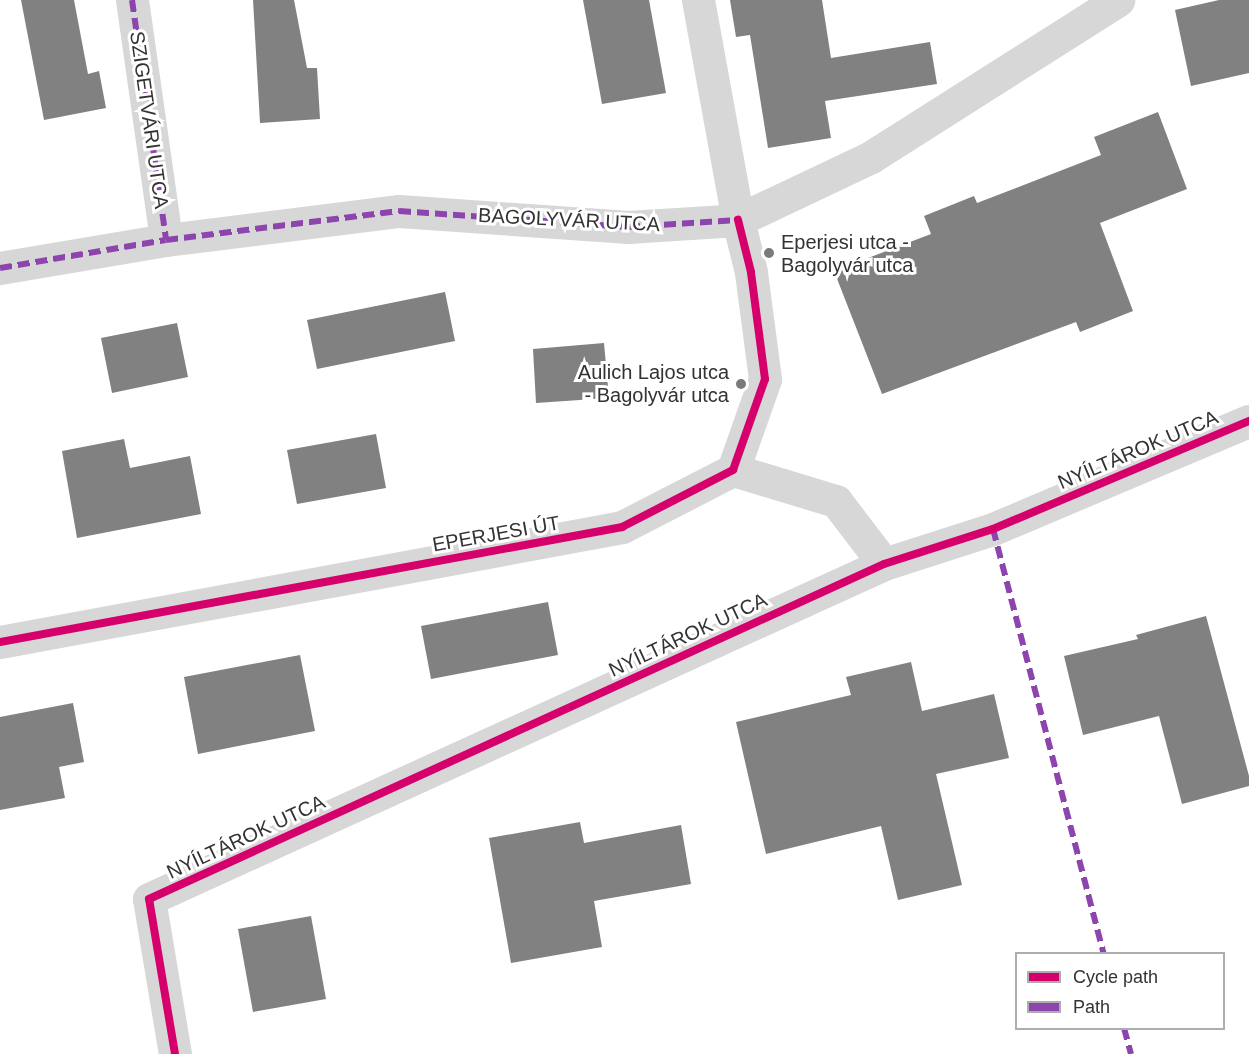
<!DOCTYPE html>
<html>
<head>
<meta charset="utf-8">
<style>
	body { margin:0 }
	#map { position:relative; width:1249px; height:1054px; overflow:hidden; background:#fff; font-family:Helvetica,sans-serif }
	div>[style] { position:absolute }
	.building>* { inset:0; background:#818181 }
	.street>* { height:33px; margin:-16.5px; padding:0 16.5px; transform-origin:16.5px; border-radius:16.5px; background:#d7d7d7 }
	.quiet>* { height:6px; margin-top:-3px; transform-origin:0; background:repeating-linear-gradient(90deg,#8e44ad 0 12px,transparent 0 18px) }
	.cycleway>* { height:8px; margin:-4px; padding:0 4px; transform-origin:4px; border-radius:4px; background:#d6006c }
	.dots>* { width:16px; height:16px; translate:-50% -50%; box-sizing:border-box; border:3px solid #fff; border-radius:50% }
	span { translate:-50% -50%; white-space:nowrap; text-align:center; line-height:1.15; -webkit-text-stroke:6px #fff; paint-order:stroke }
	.street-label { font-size:20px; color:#333 }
	.poi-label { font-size:20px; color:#333 }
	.left { translate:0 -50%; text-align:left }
	.right { translate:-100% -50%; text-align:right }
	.legend { position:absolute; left:1015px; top:952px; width:210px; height:78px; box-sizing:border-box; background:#fff; border:2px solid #adadad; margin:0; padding:8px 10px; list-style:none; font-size:18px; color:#333 }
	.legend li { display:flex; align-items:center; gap:12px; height:30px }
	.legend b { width:30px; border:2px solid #adadad }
</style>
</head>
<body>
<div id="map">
	<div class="building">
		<div style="clip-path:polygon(21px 0,74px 0,88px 74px,99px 71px,106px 108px,44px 120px)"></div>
		<div style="clip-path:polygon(253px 0,294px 0,307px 68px,317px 68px,320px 119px,260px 123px)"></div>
		<div style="clip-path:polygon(583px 0,649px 0,666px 93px,602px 104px)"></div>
		<div style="clip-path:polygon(730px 0,822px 0,831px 58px,930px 42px,937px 84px,825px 101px,831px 138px,768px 148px,750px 35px,736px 37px)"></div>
		<div style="clip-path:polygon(1219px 0,1249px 0,1249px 73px,1191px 86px,1175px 10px)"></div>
		<div style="clip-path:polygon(1158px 112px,1187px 189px,1100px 223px,1133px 311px,1080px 332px,1076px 322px,882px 394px,834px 271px,931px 234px,924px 216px,974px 196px,977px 203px,1101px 155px,1094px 137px)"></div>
		<div style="clip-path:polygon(445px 292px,455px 341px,317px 369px,307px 320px)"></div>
		<div style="clip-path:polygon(177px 323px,188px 377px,112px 393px,101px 338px)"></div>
		<div style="clip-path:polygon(604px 343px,609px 398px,536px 403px,533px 349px)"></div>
		<div style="clip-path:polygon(376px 434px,386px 488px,297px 504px,287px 450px)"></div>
		<div style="clip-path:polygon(124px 439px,130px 468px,190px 456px,201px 514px,77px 538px,62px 451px)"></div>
		<div style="clip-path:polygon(548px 602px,558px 655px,431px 679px,421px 626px)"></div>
		<div style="clip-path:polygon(1206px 616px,1249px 776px,1249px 786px,1182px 804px,1159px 716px,1083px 735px,1064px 656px,1138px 639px,1136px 635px)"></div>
		<div style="clip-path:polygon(300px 655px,315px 731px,198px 754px,184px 677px)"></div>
		<div style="clip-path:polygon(911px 662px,922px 711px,994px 694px,1009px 758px,936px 774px,962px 885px,898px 900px,881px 826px,766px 854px,736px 722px,851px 695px,846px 677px)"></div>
		<div style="clip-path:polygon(73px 703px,84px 762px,59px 767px,65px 798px,0 810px,0 717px)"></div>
		<div style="clip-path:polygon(580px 822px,584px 843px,681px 825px,691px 884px,594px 901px,602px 947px,511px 963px,489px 838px)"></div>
		<div style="clip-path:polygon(311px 916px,326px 999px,253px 1012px,238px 929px)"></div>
	</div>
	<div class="street">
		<div style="left:132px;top:0;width:242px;rotate:81.9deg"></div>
		<div style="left:0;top:268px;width:168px;rotate:-9.6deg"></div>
		<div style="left:166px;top:240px;width:235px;rotate:-7.1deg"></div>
		<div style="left:399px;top:211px;width:230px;rotate:4deg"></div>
		<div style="left:628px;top:227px;width:110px;rotate:-3.6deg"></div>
		<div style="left:738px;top:220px;width:147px;rotate:-25.3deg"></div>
		<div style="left:871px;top:157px;width:293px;rotate:-32.4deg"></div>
		<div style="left:733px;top:470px;width:108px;rotate:16.8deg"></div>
		<div style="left:836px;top:501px;width:79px;rotate:52.7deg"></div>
		<div style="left:0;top:642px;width:633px;rotate:-10.47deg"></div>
		<div style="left:622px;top:527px;width:125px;rotate:-27.2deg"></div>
		<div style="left:733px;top:470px;width:96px;rotate:-70.6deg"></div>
		<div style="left:765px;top:379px;width:108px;rotate:-97.5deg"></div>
		<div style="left:751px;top:272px;width:54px;rotate:-104deg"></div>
		<div style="left:738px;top:220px;width:224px;rotate:-100.3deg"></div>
		<div style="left:175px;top:1054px;width:157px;rotate:-99.5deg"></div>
		<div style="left:149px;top:899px;width:808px;rotate:-24.5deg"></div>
		<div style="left:884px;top:564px;width:114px;rotate:-17.8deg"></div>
		<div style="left:993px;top:529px;width:278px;rotate:-22.9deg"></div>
	</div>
	<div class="quiet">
		<div style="left:132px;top:0;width:242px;rotate:81.9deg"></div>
		<div style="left:0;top:268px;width:168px;rotate:-9.6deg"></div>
		<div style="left:166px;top:240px;width:235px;rotate:-7.1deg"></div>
		<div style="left:399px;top:211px;width:230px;rotate:4deg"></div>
		<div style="left:628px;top:227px;width:110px;rotate:-3.6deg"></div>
		<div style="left:993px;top:529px;width:439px;rotate:75.4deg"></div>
		<div style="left:1124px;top:1028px;width:27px;rotate:75deg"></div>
	</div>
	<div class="cycleway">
		<div style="left:0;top:642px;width:633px;rotate:-10.47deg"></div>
		<div style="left:622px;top:527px;width:125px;rotate:-27.2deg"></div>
		<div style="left:733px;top:470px;width:96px;rotate:-70.6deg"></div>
		<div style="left:765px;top:379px;width:108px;rotate:-97.5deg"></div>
		<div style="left:751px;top:272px;width:54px;rotate:-104deg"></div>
		<div style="left:175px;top:1054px;width:157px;rotate:-99.5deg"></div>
		<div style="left:149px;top:899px;width:808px;rotate:-24.5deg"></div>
		<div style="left:884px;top:564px;width:114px;rotate:-17.8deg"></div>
		<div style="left:993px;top:529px;width:278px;rotate:-22.9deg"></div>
	</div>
	<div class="dots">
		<div style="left:769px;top:253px;background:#7a7a7a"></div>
		<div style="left:741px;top:384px;background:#7a7a7a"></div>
	</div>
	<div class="street-label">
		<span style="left:149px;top:120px;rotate:82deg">SZIGETVÁRI UTCA</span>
		<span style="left:569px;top:220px;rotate:3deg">BAGOLYVÁR UTCA</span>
		<span style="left:1138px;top:450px;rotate:-23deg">NYÍLTÁROK UTCA</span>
		<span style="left:496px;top:534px;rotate:-10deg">EPERJESI ÚT</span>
		<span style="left:688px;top:635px;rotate:-25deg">NYÍLTÁROK UTCA</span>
		<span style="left:246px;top:837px;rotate:-25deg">NYÍLTÁROK UTCA</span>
	</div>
	<div class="poi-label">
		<span class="left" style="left:781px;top:254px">Eperjesi utca -<br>Bagolyvár utca</span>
		<span class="right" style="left:729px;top:384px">Aulich Lajos utca<br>- Bagolyvár utca</span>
	</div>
	<ul class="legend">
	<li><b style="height:8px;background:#d6006c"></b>Cycle path</li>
	<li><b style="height:8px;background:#8e44ad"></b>Path</li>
	</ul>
</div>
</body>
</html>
